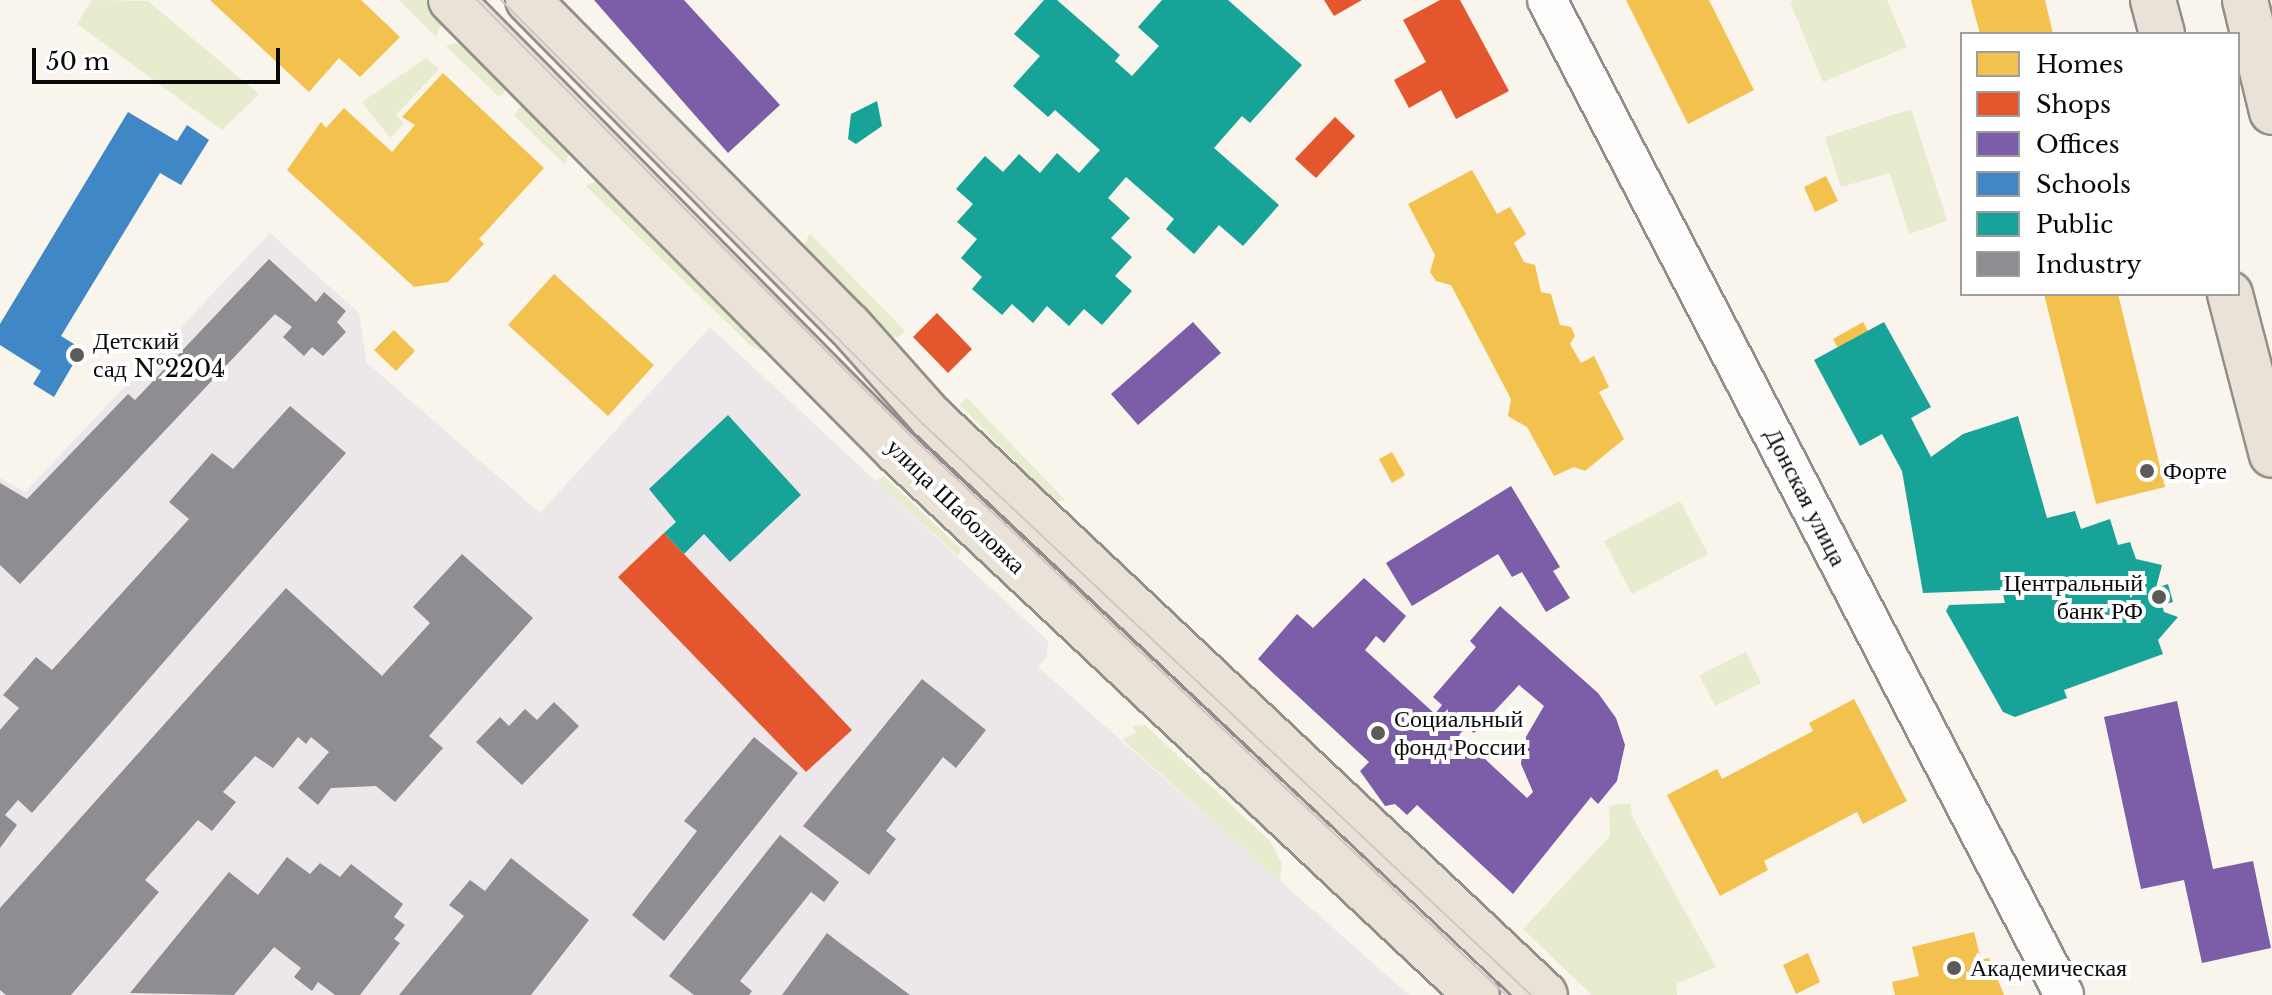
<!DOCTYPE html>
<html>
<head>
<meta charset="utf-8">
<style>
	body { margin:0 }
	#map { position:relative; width:2272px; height:995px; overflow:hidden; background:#f9f4ec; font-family:"Libre Baskerville",serif }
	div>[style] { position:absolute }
	.industrial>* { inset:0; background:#eee7ea }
	.green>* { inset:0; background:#e6eccd }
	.homes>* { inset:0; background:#f2c14e }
	.shops>* { inset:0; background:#e4572e }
	.offices>* { inset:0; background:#7b5ea7 }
	.schools>* { inset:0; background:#3f88c5 }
	.public>* { inset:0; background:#17a398 }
	.industry>* { inset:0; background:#8d8d92 }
	.roads { filter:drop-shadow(2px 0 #918f8b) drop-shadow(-2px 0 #918f8b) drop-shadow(0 2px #918f8b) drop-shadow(0 -2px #918f8b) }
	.minor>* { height:38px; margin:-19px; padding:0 19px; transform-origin:19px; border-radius:19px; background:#fefdfc }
	.major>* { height:44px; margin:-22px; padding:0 22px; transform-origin:22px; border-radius:22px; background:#eae1d7 }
	.tram>* { height:2px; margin:-1px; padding:0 1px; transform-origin:1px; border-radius:1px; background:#d4c4c7 }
	.dots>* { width:22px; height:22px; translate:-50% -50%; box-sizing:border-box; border:4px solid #fff; border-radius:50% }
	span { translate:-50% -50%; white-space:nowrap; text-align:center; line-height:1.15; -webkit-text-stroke:8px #fff; paint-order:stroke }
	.poi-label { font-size:24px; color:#090909 }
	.left { translate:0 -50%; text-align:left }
	.right { translate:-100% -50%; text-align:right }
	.street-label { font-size:24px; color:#090909 }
	.legend { position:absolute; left:1960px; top:32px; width:280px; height:264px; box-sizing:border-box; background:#fff; border:2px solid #9d9d9d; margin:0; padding:10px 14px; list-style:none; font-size:24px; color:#090909 }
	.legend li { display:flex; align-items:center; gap:16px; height:40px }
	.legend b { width:40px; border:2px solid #9d9d9d }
	.scale { position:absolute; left:32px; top:48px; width:248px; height:36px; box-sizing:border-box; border:4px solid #090909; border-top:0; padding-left:10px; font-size:24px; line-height:28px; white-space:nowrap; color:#090909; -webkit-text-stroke:6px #fff; paint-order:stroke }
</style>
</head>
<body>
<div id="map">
	<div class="industrial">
		<div style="clip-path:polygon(270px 233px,359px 313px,367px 363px,540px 513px,710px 327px,1048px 641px,1047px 656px,1038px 667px,1409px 995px,0 995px,0 478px,25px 492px)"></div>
	</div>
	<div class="green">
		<div style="clip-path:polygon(92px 0,148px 1px,259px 94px,222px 130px,77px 24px)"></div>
		<div style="clip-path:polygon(399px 0,426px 0,444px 19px,436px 37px)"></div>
		<div style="clip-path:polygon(1795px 0,1887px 0,1907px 47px,1823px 82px,1790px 2px)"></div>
		<div style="clip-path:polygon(465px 40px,511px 86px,499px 97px,446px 46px)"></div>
		<div style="clip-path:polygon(426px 58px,439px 69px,396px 115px,404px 123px,390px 138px,362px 102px)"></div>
		<div style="clip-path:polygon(525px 100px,571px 147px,565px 165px,514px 115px)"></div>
		<div style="clip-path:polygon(1911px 109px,1947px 221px,1909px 234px,1890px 173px,1841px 187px,1825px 137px)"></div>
		<div style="clip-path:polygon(602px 179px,773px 353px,771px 356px,750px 345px,586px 186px)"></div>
		<div style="clip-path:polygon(810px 234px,905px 331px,899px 337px,893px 337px,807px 251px,804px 244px)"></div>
		<div style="clip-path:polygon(966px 398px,967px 398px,1066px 501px,1054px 501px,960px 405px)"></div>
		<div style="clip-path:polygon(884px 476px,961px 549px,958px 556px,876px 481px)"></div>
		<div style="clip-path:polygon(1680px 501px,1708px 554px,1632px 594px,1604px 541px)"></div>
		<div style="clip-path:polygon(1746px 652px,1761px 683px,1715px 706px,1699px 675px)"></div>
		<div style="clip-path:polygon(1145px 725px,1269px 840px,1282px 864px,1280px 882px,1122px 739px,1136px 733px,1133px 726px)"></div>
		<div style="clip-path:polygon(1630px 803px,1633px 818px,1716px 967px,1676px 984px,1677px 995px,1592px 995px,1523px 929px,1610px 836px,1609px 806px)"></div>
	</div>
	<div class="homes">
		<div style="clip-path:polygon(210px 0,361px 0,400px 37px,360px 77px,339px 58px,309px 92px)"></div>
		<div style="clip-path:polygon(1626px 0,1709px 0,1754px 90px,1688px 124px)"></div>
		<div style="clip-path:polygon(1971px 0,2045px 0,2053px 34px,1980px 34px)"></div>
		<div style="clip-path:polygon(443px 73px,544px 168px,479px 239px,484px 244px,448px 282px,414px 287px,287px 170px,321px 122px,326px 128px,344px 108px,392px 152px,415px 125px,402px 117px)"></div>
		<div style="clip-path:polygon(1472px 170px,1497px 214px,1510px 207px,1526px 234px,1514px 243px,1524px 262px,1535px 265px,1541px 292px,1551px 294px,1560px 325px,1571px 327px,1575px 336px,1570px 344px,1581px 363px,1594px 356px,1609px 387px,1599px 392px,1624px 439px,1585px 471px,1574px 467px,1554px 476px,1527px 427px,1508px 416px,1511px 399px,1451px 285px,1436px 281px,1430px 272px,1435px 255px,1408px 204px)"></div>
		<div style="clip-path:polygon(1826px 176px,1838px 201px,1815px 212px,1804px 187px)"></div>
		<div style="clip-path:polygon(554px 274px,654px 365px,608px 416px,508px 325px)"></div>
		<div style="clip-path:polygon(2044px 294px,2118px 294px,2165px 487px,2096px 504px)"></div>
		<div style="clip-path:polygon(1863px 322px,1868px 331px,1838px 348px,1833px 339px)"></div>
		<div style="clip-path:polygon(394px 330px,415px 351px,396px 371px,374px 350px)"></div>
		<div style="clip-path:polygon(1392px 452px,1405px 475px,1392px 483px,1379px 459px)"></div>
		<div style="clip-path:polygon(1854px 699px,1907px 801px,1863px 824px,1857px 812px,1764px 861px,1768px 870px,1720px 896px,1667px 795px,1717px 769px,1722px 779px,1813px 731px,1809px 723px)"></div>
		<div style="clip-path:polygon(1974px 932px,1981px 960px,1989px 958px,2004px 995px,1895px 995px,1892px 982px,1919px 976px,1912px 947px)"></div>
		<div style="clip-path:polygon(1808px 953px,1820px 982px,1796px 994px,1783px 965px)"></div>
	</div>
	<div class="shops">
		<div style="clip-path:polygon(1324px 0,1362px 0,1334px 16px)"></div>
		<div style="clip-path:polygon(1440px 0,1460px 0,1509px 91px,1456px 119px,1441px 90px,1409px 108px,1394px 80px,1426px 62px,1403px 20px)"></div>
		<div style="clip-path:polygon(1335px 117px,1355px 136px,1316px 178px,1295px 159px)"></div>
		<div style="clip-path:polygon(937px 313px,972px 349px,948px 373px,913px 337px)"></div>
		<div style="clip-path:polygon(664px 533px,852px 730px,806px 772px,618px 577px)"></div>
	</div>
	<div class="offices">
		<div style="clip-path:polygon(594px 0,684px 0,780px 105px,728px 153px)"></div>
		<div style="clip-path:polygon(1193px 322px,1221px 353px,1138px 425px,1111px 394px)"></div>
		<div style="clip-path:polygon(1511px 486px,1560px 567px,1553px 571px,1570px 598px,1546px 612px,1522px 572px,1512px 577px,1498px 554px,1412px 606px,1386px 563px)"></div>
		<div style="clip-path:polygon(evenodd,1364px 578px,1406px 616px,1384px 643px,1376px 636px,1365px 650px,1435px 714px,1442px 705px,1433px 697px,1476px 647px,1470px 641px,1500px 606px,1598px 693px,1616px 718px,1625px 745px,1617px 781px,1598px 804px,1591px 797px,1513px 894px,1417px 805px,1407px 815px,1395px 804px,1385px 806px,1360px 771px,1369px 762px,1258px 659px,1297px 614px,1313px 628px,1364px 578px,1519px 685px,1544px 706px,1523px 742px,1521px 764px,1533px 792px,1527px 798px,1459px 735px,1466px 727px,1474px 733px,1519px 685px)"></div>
		<div style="clip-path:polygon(2177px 701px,2213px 869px,2253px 861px,2271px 948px,2202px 963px,2184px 880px,2141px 889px,2104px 717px)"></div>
	</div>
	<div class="schools">
		<div style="clip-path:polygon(128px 112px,177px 141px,187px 125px,209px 140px,181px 185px,160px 173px,61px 336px,82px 349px,54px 397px,33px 384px,41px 371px,0 345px,0 324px)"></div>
	</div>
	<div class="public">
		<div style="clip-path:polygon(1044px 0,1057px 0,1120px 55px,1115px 61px,1132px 76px,1159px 46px,1138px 27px,1162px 0,1228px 0,1302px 65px,1250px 123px,1242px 116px,1214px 148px,1279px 205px,1243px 246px,1219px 225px,1194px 254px,1166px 229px,1174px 219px,1126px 177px,1108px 198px,1130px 218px,1111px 238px,1132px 257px,1115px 276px,1132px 291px,1102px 325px,1084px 309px,1069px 326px,1047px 306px,1033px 323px,1012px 304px,1002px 315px,972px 289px,982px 277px,961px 258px,977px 239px,957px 222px,973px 204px,956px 189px,985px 156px,1003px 172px,1019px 154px,1040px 173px,1057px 153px,1079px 173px,1100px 150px,1055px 110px,1048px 117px,1013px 86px,1040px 56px,1014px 34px)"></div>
		<div style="clip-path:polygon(877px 101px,882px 126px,856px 144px,848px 139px,851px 114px)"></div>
		<div style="clip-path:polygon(1884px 322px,1931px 407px,1911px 418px,1931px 457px,1963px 434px,2018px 416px,2047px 518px,2075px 511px,2081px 529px,2110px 519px,2118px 545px,2130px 542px,2136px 559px,2162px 565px,2156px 588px,2168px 584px,2173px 602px,2162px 605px,2164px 612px,2178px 617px,2158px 640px,2163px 654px,2064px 690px,2067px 698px,2015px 717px,2003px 712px,1946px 611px,1949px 605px,2005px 603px,2002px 590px,1923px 593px,1902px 471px,1882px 434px,1860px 446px,1814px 360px)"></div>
		<div style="clip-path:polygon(728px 415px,801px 495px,730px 562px,704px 534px,684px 554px,664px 533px,676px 522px,649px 489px)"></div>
	</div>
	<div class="industry">
		<div style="clip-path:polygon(269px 259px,316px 302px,324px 292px,346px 311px,337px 322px,346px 332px,323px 356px,312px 347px,304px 356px,283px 337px,292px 327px,275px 314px,20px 584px,0 565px,0 483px,27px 499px,128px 394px,135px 400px)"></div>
		<div style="clip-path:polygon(290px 406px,346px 453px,32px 813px,18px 800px,5px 815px,17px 825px,0 848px,0 730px,19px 708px,3px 695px,36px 657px,52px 670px,189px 519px,169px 502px,212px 453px,233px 469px)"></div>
		<div style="clip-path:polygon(462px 554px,533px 618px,429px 736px,443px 748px,395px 802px,376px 786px,331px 788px,318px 805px,298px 788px,329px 752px,311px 737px,306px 744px,298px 737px,273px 768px,255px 756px,223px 792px,236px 802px,212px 831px,198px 820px,145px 880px,159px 892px,71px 995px,6px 995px,0 990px,0 908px,286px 588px,382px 676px,430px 623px,413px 607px)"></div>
		<div style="clip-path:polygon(922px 679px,986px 730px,956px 768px,943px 757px,886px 831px,896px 839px,869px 875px,803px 826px)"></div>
		<div style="clip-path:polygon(554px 702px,579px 726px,522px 785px,476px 742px,500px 717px,509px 726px,525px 709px,537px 720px)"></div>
		<div style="clip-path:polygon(754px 737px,798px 773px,664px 941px,632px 915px,697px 831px,684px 821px)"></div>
		<div style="clip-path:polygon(780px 835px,839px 882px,824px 902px,811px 892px,740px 981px,752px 991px,749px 995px,694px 995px,669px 976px)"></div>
		<div style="clip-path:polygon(287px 857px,310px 874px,320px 863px,340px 877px,351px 864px,403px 904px,394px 917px,405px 925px,394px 939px,400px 943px,360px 995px,335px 995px,318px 982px,312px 991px,294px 977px,301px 968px,274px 947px,234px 995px,130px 993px,229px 872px,258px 895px)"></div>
		<div style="clip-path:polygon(511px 858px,589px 920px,531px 995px,399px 995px,464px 916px,449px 905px,470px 880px,485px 891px)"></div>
		<div style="clip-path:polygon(827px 933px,837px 941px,910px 995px,782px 995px)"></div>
	</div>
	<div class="roads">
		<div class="minor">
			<div style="left:1547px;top:0;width:1121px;rotate:62.54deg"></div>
		</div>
		<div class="major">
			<div style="left:451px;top:0;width:634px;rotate:45.32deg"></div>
			<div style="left:897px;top:451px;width:795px;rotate:43.17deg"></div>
			<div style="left:528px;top:0;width:457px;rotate:45.4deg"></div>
			<div style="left:849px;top:325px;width:123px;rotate:48.3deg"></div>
			<div style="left:931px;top:417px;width:843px;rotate:43.27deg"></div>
			<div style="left:2153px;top:0;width:35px;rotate:75deg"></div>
			<div style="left:2245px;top:0;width:115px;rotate:76.4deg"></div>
			<div style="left:2230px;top:294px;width:166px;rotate:75.4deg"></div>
		</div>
	</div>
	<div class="tram">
		<div style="left:477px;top:0;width:617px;rotate:45.13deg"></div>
		<div style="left:912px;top:437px;width:815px;rotate:43.21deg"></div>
		<div style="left:501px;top:0;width:600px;rotate:45.14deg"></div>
		<div style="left:924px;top:425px;width:833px;rotate:43.2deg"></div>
	</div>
	<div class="dots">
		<div style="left:77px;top:355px;background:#5d5b58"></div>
		<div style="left:2147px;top:471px;background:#5d5b58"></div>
		<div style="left:2159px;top:597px;background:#5d5b58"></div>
		<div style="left:1378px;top:733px;background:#5d5b58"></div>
		<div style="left:1954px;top:968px;background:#5d5b58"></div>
	</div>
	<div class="poi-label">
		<span class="left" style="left:93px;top:355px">Детский<br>сад №2204</span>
		<span class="left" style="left:2163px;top:471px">Форте</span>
		<span class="right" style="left:2143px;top:597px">Центральный<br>банк РФ</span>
		<span class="left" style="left:1394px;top:733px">Социальный<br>фонд России</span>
		<span class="left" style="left:1970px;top:968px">Академическая</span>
	</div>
	<div class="street-label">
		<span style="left:1806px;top:497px;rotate:63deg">Донская улица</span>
		<span style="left:956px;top:506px;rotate:44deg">улица Шаболовка</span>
	</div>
	<ul class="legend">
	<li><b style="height:22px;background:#f2c14e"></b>Homes</li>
	<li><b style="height:22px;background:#e4572e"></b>Shops</li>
	<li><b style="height:22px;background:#7b5ea7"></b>Offices</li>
	<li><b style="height:22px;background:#3f88c5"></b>Schools</li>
	<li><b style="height:22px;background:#17a398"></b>Public</li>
	<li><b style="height:22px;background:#8d8d92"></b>Industry</li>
	</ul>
	<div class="scale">50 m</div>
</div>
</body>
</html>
